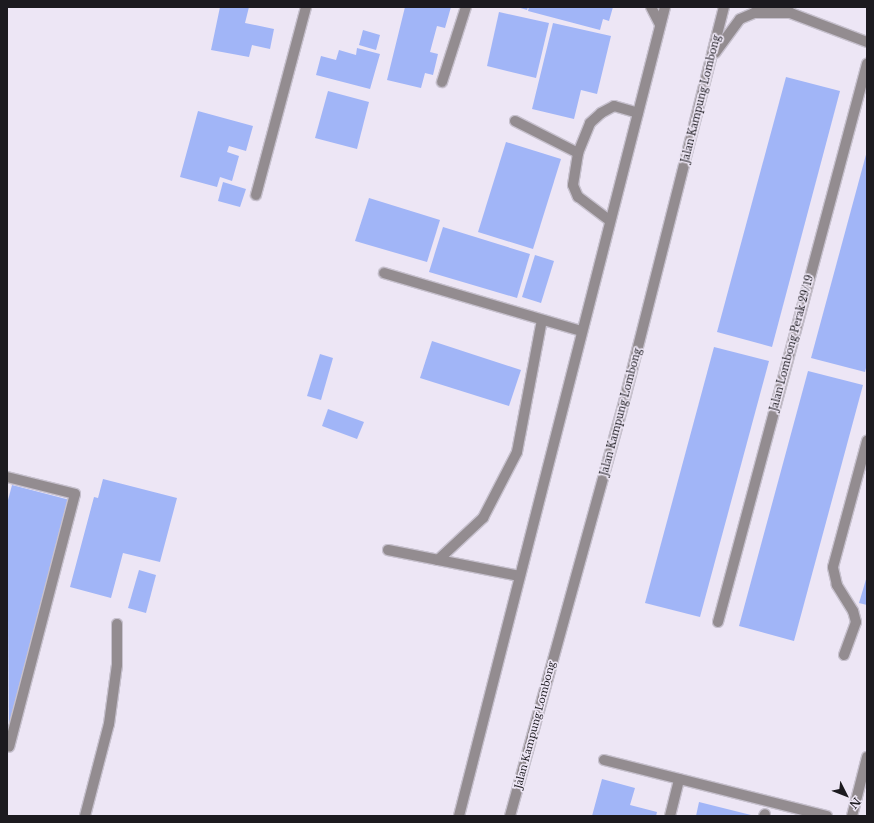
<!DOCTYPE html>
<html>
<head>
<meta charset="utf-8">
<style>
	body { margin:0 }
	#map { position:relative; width:874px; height:823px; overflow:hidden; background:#ede6f5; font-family:"Libre Baskerville",serif }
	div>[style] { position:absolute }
	.building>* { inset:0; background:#a1b5f7 }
	.roads { filter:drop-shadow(1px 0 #c7c1ce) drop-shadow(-1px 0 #c7c1ce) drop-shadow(0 1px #c7c1ce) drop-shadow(0 -1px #c7c1ce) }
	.minor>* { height:10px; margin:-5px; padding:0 5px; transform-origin:5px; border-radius:5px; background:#938c90 }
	span { translate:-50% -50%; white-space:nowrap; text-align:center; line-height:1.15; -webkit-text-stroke:3.5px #ede6f5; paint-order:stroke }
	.street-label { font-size:10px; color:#1c1a1f }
	.frame { position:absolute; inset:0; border:8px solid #1c1a1f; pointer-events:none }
	.north { position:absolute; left:826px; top:775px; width:40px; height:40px; -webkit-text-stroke:3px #ede6f5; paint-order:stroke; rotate:132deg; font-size:11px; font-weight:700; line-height:16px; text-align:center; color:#1c1a1f }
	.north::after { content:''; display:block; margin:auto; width:14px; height:18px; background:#1c1a1f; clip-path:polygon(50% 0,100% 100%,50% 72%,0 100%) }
</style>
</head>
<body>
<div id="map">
	<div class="building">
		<div style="clip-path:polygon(220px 7px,249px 7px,245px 23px,274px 29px,270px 49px,252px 45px,249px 57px,211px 50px)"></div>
		<div style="clip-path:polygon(405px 7px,451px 7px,445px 28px,437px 26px,430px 52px,438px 54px,433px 75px,425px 73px,421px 88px,387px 80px)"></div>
		<div style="clip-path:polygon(517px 7px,528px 7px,527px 10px)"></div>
		<div style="clip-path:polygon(529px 7px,613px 7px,609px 21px,603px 19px,600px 30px,528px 11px)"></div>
		<div style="clip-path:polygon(499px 12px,549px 23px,536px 78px,487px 66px)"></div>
		<div style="clip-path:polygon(553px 23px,611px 36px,597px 94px,581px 90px,574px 119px,532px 109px)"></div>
		<div style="clip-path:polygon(363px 30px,380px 35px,376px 50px,359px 45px)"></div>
		<div style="clip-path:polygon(357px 48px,380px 54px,370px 89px,316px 75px,321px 56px,336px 60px,339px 50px,356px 55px)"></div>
		<div style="clip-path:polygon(786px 77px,840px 91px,772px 347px,717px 332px)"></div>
		<div style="clip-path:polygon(328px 91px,369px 102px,357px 149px,315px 138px)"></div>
		<div style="clip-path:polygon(198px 111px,253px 126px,246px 151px,229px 146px,227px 152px,239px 156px,232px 181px,220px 177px,217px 187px,180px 177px)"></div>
		<div style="clip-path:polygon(506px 142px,561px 159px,533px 249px,478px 232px)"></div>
		<div style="clip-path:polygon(867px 151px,867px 364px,865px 372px,811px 358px)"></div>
		<div style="clip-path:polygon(223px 182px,246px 189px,240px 207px,218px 201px)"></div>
		<div style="clip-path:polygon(369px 198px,440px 220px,427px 262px,355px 241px)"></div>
		<div style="clip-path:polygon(443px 227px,530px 254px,517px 298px,429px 272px)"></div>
		<div style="clip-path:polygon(535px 255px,554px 261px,541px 303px,522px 297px)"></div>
		<div style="clip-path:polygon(432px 341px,521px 370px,509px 406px,420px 378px)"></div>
		<div style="clip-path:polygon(714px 347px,769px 361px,700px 617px,645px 603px)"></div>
		<div style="clip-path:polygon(320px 354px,333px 358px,321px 400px,307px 396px)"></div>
		<div style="clip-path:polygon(808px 371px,863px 385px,794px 641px,739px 626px)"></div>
		<div style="clip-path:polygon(328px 409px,364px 422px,357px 439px,322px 426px)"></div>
		<div style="clip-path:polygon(103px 479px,177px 498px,160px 562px,123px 553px,111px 598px,70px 587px,94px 497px,98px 498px)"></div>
		<div style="clip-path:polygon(12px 485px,70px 500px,9px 731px,7px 504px)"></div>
		<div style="clip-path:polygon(139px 570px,156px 575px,146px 613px,128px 608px)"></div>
		<div style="clip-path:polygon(867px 576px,867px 605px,859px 603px)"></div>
		<div style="clip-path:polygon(602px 779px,635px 788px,630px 805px,657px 812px,656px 816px,592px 816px)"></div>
		<div style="clip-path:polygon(699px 802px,751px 815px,751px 816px,696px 816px)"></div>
	</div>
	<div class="roads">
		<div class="minor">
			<div style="left:651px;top:7px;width:20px;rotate:63deg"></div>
			<div style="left:785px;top:11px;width:88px;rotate:20.7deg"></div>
			<div style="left:715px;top:53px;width:42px;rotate:-53.7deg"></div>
			<div style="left:740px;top:19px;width:15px;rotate:-23deg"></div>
			<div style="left:754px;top:13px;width:37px"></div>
			<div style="left:442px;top:82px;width:79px;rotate:-72.3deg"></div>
			<div style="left:515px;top:121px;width:71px;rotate:26.9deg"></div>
			<div style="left:256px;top:195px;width:195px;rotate:-75.1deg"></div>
			<div style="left:609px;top:220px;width:39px;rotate:-143deg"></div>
			<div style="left:578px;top:197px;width:13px;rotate:-113deg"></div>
			<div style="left:573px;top:185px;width:32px;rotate:-81deg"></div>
			<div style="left:578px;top:153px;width:32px;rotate:-68deg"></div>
			<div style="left:590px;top:123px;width:15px;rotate:-42deg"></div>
			<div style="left:601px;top:113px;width:15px;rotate:-28deg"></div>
			<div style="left:614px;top:106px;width:25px;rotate:16deg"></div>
			<div style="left:384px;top:273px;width:205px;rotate:16.4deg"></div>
			<div style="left:7px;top:477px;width:70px;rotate:14deg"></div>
			<div style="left:75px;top:494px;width:261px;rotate:104.6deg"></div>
			<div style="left:388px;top:550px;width:134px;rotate:11.2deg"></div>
			<div style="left:438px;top:560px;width:62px;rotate:-43deg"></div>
			<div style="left:483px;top:518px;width:74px;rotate:-62.7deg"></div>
			<div style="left:517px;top:452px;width:134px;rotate:-79.3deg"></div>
			<div style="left:718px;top:622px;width:578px;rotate:-75.05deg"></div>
			<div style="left:844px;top:655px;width:35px;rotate:-70deg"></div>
			<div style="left:856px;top:622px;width:11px;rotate:-105deg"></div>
			<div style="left:853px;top:611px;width:31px;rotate:-122deg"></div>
			<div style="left:837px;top:585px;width:18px;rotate:-103deg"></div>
			<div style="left:833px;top:567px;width:131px;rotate:-74.9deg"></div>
			<div style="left:604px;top:760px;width:230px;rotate:14.1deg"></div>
			<div style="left:85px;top:816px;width:95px;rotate:-75.4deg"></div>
			<div style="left:109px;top:724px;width:60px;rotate:-82.3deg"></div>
			<div style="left:117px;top:665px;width:41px;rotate:-90deg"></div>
			<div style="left:459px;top:816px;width:835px;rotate:-75.71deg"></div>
			<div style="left:510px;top:816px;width:425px;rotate:-74.6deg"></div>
			<div style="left:623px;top:406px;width:412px;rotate:-75.8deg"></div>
			<div style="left:670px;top:816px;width:38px;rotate:-76deg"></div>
			<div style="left:764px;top:816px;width:2px;rotate:-63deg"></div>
			<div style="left:852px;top:816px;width:61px;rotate:-75.7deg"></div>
		</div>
	</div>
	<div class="street-label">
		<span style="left:701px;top:99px;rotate:-76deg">Jalan Kampung Lombong</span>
		<span style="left:792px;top:343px;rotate:-75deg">Jalan Lombong Perak 29/19</span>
		<span style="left:621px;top:412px;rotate:-75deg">Jalan Kampung Lombong</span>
		<span style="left:535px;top:725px;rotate:-75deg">Jalan Kampung Lombong</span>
	</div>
	<div class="frame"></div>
	<div class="north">N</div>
</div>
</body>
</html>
